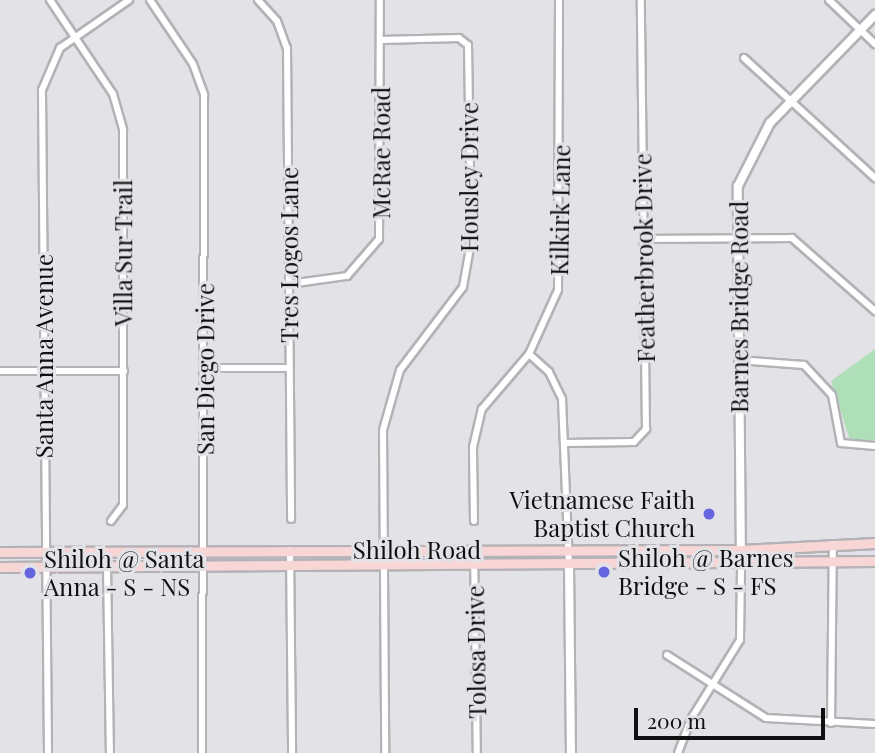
<!DOCTYPE html>
<html>
<head>
<meta charset="utf-8">
<style>
	body { margin:0 }
	#map { position:relative; width:875px; height:753px; overflow:hidden; background:#e2e2e7; font-family:"Playfair Display",serif }
	div>[style] { position:absolute }
	.green>* { inset:0; background:#aedfb9 }
	.roads { filter:drop-shadow(2px 0 #b3b3b7) drop-shadow(-2px 0 #b3b3b7) drop-shadow(0 2px #b3b3b7) drop-shadow(0 -2px #b3b3b7) }
	.minor>* { height:6px; margin:-3px; padding:0 3px; transform-origin:3px; border-radius:3px; background:#fff }
	.tertiary>* { height:8px; margin:-4px; padding:0 4px; transform-origin:4px; border-radius:4px; background:#fff }
	.secondary>* { height:9px; margin:-4.5px; padding:0 4.5px; transform-origin:4.5px; border-radius:4.5px; background:#f9d6d6 }
	.dots>* { width:19px; height:19px; translate:-50% -50%; box-sizing:border-box; border:4px solid #e2e2e7; border-radius:50% }
	span { translate:-50% -50%; white-space:nowrap; text-align:center; line-height:1.15; -webkit-text-stroke:6px #e2e2e7; paint-order:stroke }
	.street-label { font-size:24px; color:#101011 }
	.poi-label { font-size:24px; color:#101011 }
	.right { translate:-100% -50%; text-align:right }
	.left { translate:0 -50%; text-align:left }
	.scale { position:absolute; left:634px; top:708px; width:191px; height:32px; box-sizing:border-box; border:4px solid #101011; border-top:0; padding-left:9px; font-size:21px; line-height:24px; white-space:nowrap; color:#101011; -webkit-text-stroke:5px #e2e2e7; paint-order:stroke }
</style>
</head>
<body>
<div id="map">
	<div class="green">
		<div style="clip-path:polygon(875px 349px,875px 440px,850px 440px,831px 381px)"></div>
	</div>
	<div class="roads">
		<div class="minor">
			<div style="left:50px;top:0;width:113px;rotate:56.2deg"></div>
			<div style="left:113px;top:94px;width:37px;rotate:74deg"></div>
			<div style="left:123px;top:130px;width:375px;rotate:90deg"></div>
			<div style="left:123px;top:505px;width:20px;rotate:127deg"></div>
			<div style="left:150px;top:0;width:77px;rotate:56.1deg"></div>
			<div style="left:193px;top:64px;width:33px;rotate:70deg"></div>
			<div style="left:204px;top:95px;width:658px;rotate:90.17deg"></div>
			<div style="left:258px;top:0;width:28px;rotate:48deg"></div>
			<div style="left:277px;top:21px;width:29px;rotate:70deg"></div>
			<div style="left:287px;top:48px;width:471px;rotate:89.5deg"></div>
			<div style="left:829px;top:0;width:64px;rotate:43.7deg"></div>
			<div style="left:381px;top:40px;width:78px;rotate:-1.5deg"></div>
			<div style="left:459px;top:38px;width:11px;rotate:38deg"></div>
			<div style="left:468px;top:45px;width:197px;rotate:89.1deg"></div>
			<div style="left:471px;top:242px;width:46px;rotate:100.1deg"></div>
			<div style="left:463px;top:287px;width:104px;rotate:127.2deg"></div>
			<div style="left:400px;top:370px;width:62px;rotate:105.8deg"></div>
			<div style="left:383px;top:430px;width:323px;rotate:89.6deg"></div>
			<div style="left:744px;top:58px;width:178px;rotate:42.5deg"></div>
			<div style="left:643px;top:239px;width:149px;rotate:-0.4deg"></div>
			<div style="left:792px;top:238px;width:111px;rotate:41.3deg"></div>
			<div style="left:289px;top:284px;width:59px;rotate:-7.9deg"></div>
			<div style="left:347px;top:276px;width:49px;rotate:-49.1deg"></div>
			<div style="left:379px;top:239px;width:239px;rotate:-89.8deg"></div>
			<div style="left:529px;top:354px;width:27px;rotate:42deg"></div>
			<div style="left:549px;top:372px;width:30px;rotate:64deg"></div>
			<div style="left:562px;top:399px;width:166px;rotate:87.6deg"></div>
			<div style="left:738px;top:360px;width:66px;rotate:4.3deg"></div>
			<div style="left:804px;top:365px;width:41px;rotate:47deg"></div>
			<div style="left:832px;top:395px;width:49px;rotate:79.4deg"></div>
			<div style="left:841px;top:443px;width:34px;rotate:5deg"></div>
			<div style="left:205px;top:368px;width:84px"></div>
			<div style="left:0;top:371px;width:124px"></div>
			<div style="left:566px;top:443px;width:68px;rotate:-0.8deg"></div>
			<div style="left:634px;top:442px;width:18px;rotate:-47deg"></div>
			<div style="left:646px;top:429px;width:429px;rotate:-90.7deg"></div>
			<div style="left:474px;top:521px;width:74px;rotate:-90.8deg"></div>
			<div style="left:473px;top:447px;width:39px;rotate:-77deg"></div>
			<div style="left:482px;top:409px;width:72px;rotate:-49.5deg"></div>
			<div style="left:529px;top:354px;width:70px;rotate:-65.6deg"></div>
			<div style="left:558px;top:290px;width:290px;rotate:-89.8deg"></div>
			<div style="left:290px;top:550px;width:203px;rotate:89.4deg"></div>
			<div style="left:474px;top:550px;width:203px;rotate:89.2deg"></div>
			<div style="left:107px;top:566px;width:187px;rotate:89.1deg"></div>
			<div style="left:667px;top:655px;width:117px;rotate:32.5deg"></div>
			<div style="left:766px;top:718px;width:109px;rotate:3.2deg"></div>
			<div style="left:831px;top:723px;width:179px;rotate:-89.4deg"></div>
			<div style="left:48px;top:753px;width:663px;rotate:-90.52deg"></div>
			<div style="left:42px;top:90px;width:46px;rotate:-66.8deg"></div>
			<div style="left:60px;top:48px;width:84px;rotate:-34.8deg"></div>
			<div style="left:678px;top:753px;width:36px;rotate:-69deg"></div>
			<div style="left:691px;top:719px;width:93px;rotate:-58.2deg"></div>
			<div style="left:740px;top:640px;width:75px;rotate:-89.2deg"></div>
		</div>
		<div class="tertiary">
			<div style="left:569px;top:565px;width:188px;rotate:89.4deg"></div>
			<div style="left:741px;top:565px;width:379px;rotate:-90.5deg"></div>
			<div style="left:738px;top:186px;width:71px;rotate:-63.1deg"></div>
			<div style="left:770px;top:123px;width:151px;rotate:-45.8deg"></div>
		</div>
		<div class="secondary">
			<div style="left:0;top:552px;width:741px;rotate:-0.15deg"></div>
			<div style="left:741px;top:550px;width:134px;rotate:-3deg"></div>
			<div style="left:0;top:567px;width:875px;rotate:-0.39deg"></div>
		</div>
	</div>
	<div class="dots">
		<div style="left:709px;top:514px;background:#6566df"></div>
		<div style="left:604px;top:572px;background:#6566df"></div>
		<div style="left:30px;top:573px;background:#6566df"></div>
	</div>
	<div class="street-label">
		<span style="left:381px;top:153px;rotate:-90deg">McRae Road</span>
		<span style="left:469px;top:177px;rotate:-90deg">Housley Drive</span>
		<span style="left:560px;top:210px;rotate:-89deg">Kilkirk Lane</span>
		<span style="left:123px;top:253px;rotate:-90deg">Villa Sur Trail</span>
		<span style="left:289px;top:255px;rotate:-90deg">Tres Logos Lane</span>
		<span style="left:644px;top:258px;rotate:-91deg">Featherbrook Drive</span>
		<span style="left:739px;top:307px;rotate:-90deg">Barnes Bridge Road</span>
		<span style="left:44px;top:356px;rotate:-90deg">Santa Anna Avenue</span>
		<span style="left:205px;top:369px;rotate:-90deg">San Diego Drive</span>
		<span style="left:417px;top:550px">Shiloh Road</span>
		<span style="left:476px;top:652px;rotate:-91deg">Tolosa Drive</span>
	</div>
	<div class="poi-label">
		<span class="right" style="left:695px;top:514px">Vietnamese Faith<br>Baptist Church</span>
		<span class="left" style="left:618px;top:572px">Shiloh @ Barnes<br>Bridge - S - FS</span>
		<span class="left" style="left:44px;top:573px">Shiloh @ Santa<br>Anna - S - NS</span>
	</div>
	<div class="scale">200 m</div>
</div>
</body>
</html>
